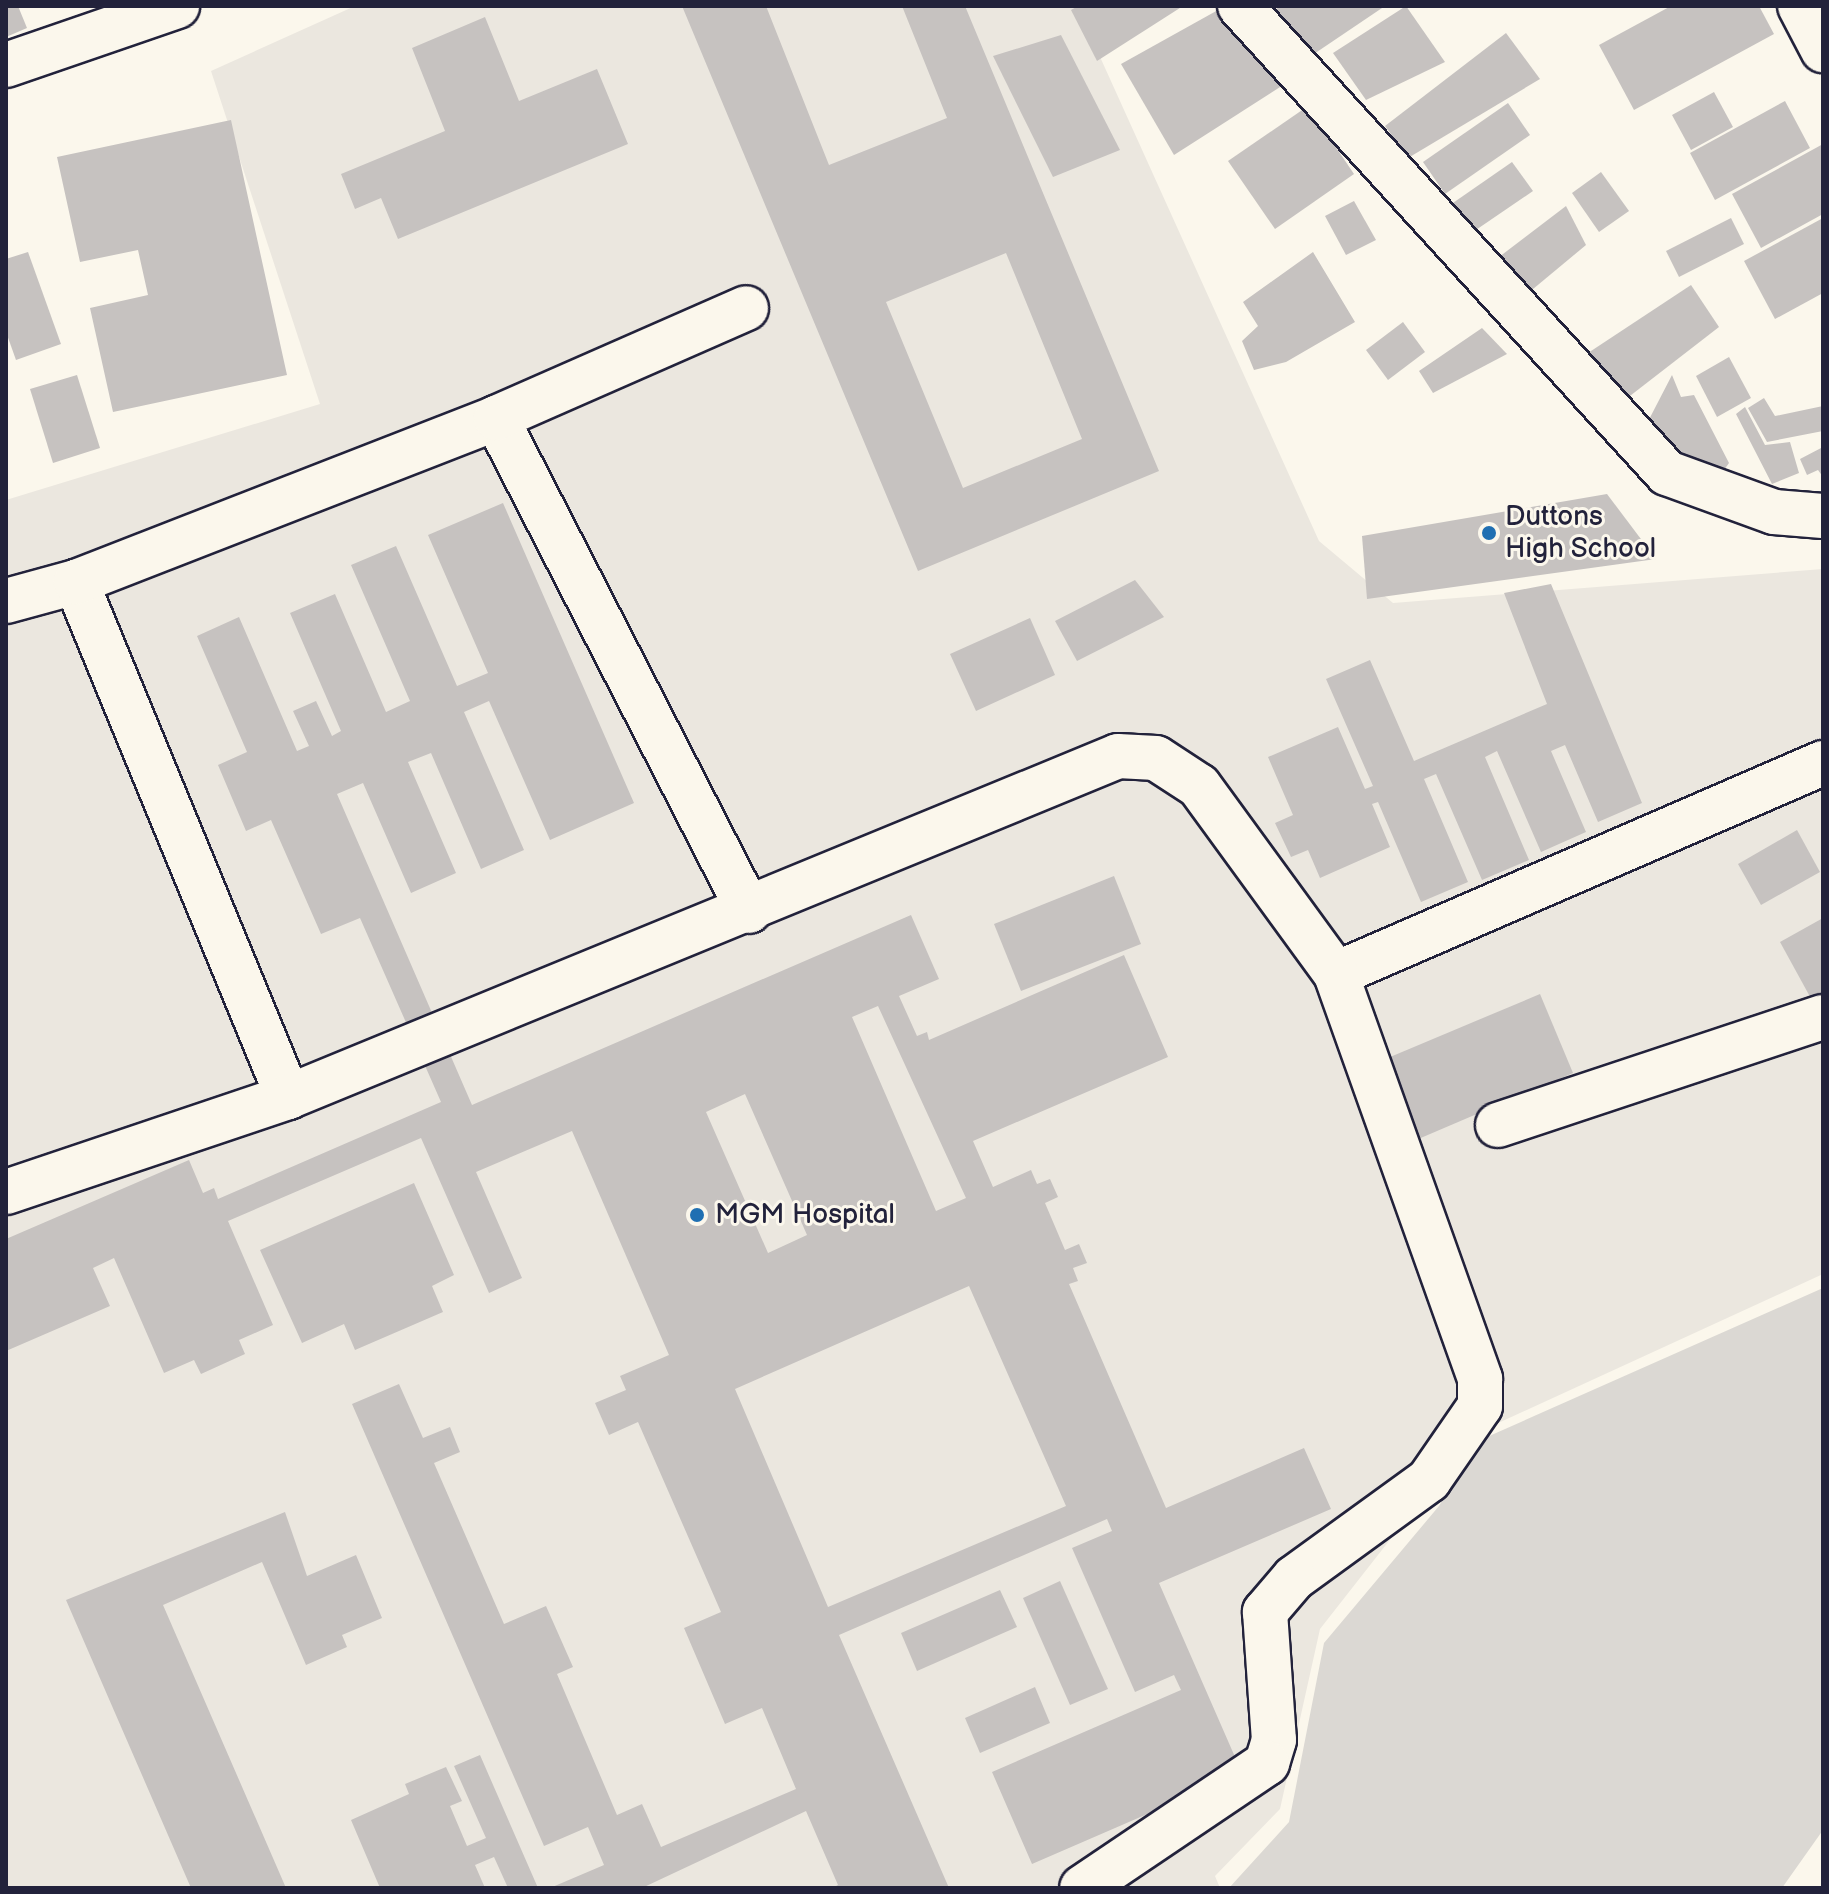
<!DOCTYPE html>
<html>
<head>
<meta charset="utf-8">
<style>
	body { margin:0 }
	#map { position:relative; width:1829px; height:1894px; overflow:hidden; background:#fbf7ec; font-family:"Balsamiq Sans",sans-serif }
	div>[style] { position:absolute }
	.built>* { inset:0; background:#ebe7df }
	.green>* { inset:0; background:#dbd8d3 }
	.building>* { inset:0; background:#c6c2c0 }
	.roads { filter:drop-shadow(2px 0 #22223b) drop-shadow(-2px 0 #22223b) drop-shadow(0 2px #22223b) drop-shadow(0 -2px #22223b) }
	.minor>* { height:44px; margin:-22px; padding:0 22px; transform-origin:22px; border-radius:22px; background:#fbf7ec }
	.dots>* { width:22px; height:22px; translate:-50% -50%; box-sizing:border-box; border:4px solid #fbf7ec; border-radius:50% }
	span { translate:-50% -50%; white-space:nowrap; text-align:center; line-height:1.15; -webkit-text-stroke:6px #fbf7ec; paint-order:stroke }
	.poi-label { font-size:28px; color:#22223b }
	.left { translate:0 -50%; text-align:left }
	.frame { position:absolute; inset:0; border:8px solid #22223b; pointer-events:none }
</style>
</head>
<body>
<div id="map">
	<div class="built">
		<div style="clip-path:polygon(355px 6px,1077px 6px,1319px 541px,1393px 603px,1823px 569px,1823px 1274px,1472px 1435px,1320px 1629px,1280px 1809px,1215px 1876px,1220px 1888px,6px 1888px,6px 500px,320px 404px,211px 71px)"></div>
	</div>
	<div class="green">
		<div style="clip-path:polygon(1823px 1288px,1823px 1830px,1782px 1888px,1229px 1888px,1289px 1822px,1324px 1643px,1439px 1506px,1478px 1441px)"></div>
	</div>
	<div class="building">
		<div style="clip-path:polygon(6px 6px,18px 6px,27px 28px,6px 37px)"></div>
		<div style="clip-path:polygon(evenodd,682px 6px,766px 6px,829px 165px,947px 118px,902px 6px,965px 6px,1159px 471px,918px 571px,682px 6px,1006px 253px,1082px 439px,963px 488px,886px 302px,1006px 253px)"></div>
		<div style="clip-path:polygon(1078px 6px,1183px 6px,1097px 61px,1071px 10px)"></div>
		<div style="clip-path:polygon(1280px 6px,1385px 6px,1305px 60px,1274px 11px)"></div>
		<div style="clip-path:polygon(1406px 6px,1445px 62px,1366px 100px,1333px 53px)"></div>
		<div style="clip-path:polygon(1671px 6px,1759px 6px,1774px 34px,1634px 110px,1599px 45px)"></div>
		<div style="clip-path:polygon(1218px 10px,1291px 80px,1174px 155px,1121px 64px)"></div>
		<div style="clip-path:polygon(485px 17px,519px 101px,597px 69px,628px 144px,398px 239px,381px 198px,355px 209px,341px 174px,445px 131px,412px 48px)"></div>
		<div style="clip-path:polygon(1506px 33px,1540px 79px,1408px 158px,1385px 126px)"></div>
		<div style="clip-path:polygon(1061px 35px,1120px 150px,1053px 177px,993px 56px)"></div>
		<div style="clip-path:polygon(1714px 92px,1733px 127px,1691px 150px,1672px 115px)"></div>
		<div style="clip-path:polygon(1785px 101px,1810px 148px,1715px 200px,1690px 153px)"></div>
		<div style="clip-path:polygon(1508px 103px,1530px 135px,1445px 194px,1423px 162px)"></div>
		<div style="clip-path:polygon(1308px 106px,1354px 174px,1275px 229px,1228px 161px)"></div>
		<div style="clip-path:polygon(231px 120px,287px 375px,113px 412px,90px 308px,148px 295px,138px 250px,80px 262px,57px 157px)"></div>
		<div style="clip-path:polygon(1823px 144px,1823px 214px,1761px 248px,1732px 194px)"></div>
		<div style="clip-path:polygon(1512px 162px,1533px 191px,1470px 234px,1450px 205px)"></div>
		<div style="clip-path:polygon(1601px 172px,1629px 211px,1599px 232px,1572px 193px)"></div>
		<div style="clip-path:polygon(1354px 201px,1376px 240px,1346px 255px,1325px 216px)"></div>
		<div style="clip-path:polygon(1566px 206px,1586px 245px,1509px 309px,1482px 270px)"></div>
		<div style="clip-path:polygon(1731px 218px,1744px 244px,1679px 277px,1666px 251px)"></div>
		<div style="clip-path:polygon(1823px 218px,1823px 293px,1775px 319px,1744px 261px)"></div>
		<div style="clip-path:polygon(28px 252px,61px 344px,16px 360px,6px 332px,6px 259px)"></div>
		<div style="clip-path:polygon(1313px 252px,1355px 322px,1286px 362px,1254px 370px,1242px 341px,1258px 326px,1243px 302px)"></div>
		<div style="clip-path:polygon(1691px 285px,1719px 327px,1626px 399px,1588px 353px)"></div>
		<div style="clip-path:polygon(1403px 322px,1425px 352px,1388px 380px,1366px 350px)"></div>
		<div style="clip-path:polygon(1482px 328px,1507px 354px,1433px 393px,1419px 371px)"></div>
		<div style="clip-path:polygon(1729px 357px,1751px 398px,1717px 417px,1696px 376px)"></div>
		<div style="clip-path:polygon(77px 375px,100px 448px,53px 463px,30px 389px)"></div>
		<div style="clip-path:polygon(1672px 375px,1681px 397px,1694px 395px,1729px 463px,1714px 484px,1642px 433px)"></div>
		<div style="clip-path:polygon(1764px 398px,1775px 416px,1823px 406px,1823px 431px,1767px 442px,1748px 408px)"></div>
		<div style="clip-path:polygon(1745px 407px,1765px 445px,1790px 442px,1799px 473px,1772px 484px,1736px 414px)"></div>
		<div style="clip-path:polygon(1823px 447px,1823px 477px,1818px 470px,1807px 475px,1800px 459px)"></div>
		<div style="clip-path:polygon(1607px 494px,1656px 559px,1367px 599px,1362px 536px)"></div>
		<div style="clip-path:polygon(evenodd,503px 503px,634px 803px,550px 840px,489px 701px,464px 712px,524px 850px,481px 869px,431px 753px,408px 762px,456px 873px,411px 893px,363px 783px,337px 794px,472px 1105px,911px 915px,939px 979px,899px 996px,917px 1036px,927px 1032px,929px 1040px,1124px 955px,1168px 1057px,973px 1141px,993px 1187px,1031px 1170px,1037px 1184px,1050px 1179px,1058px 1197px,1045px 1203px,1065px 1250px,1079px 1244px,1087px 1263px,1073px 1268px,1078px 1281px,1069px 1284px,1166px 1508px,1304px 1448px,1331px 1509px,1159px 1583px,1242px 1773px,1032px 1864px,992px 1772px,1181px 1690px,1174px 1675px,1135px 1692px,1072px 1548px,1112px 1531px,1107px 1519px,839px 1635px,949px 1888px,832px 1888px,838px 1885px,806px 1811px,642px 1888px,550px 1888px,604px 1865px,588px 1827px,544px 1846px,352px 1404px,399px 1384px,423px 1438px,450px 1427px,460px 1452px,434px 1463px,504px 1624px,546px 1606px,573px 1667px,557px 1674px,617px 1815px,642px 1804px,661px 1847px,796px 1789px,762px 1708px,725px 1724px,684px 1628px,721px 1612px,638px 1422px,609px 1435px,595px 1403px,626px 1390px,620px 1376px,669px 1355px,572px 1131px,476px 1172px,522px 1278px,489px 1293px,421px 1138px,228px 1221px,273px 1325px,239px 1340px,245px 1354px,201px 1374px,194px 1360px,164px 1373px,114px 1258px,93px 1268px,110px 1306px,6px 1351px,6px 1239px,189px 1160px,203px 1193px,214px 1188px,218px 1199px,441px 1102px,360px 918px,321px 934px,271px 820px,246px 831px,218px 765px,247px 752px,197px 636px,239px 617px,297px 751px,309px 746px,293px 711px,316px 701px,332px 736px,341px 731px,290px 613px,335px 594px,386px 712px,410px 701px,351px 565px,396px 546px,457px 686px,488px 673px,428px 535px,503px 503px,878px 1006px,966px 1198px,936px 1211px,852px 1017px,878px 1006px,503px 503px,745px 1094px,807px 1235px,768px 1253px,706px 1112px,745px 1094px,503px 503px,969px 1286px,1066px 1506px,828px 1607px,735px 1389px,969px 1286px)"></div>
		<div style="clip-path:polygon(1135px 580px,1164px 617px,1077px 661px,1055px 621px)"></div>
		<div style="clip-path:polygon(1551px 584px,1642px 803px,1598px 822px,1565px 745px,1551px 751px,1586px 832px,1541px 852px,1497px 751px,1485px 757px,1529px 860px,1482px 880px,1436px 774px,1424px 779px,1468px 882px,1421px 902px,1378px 802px,1372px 804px,1390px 847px,1320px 878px,1308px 850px,1291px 857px,1275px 823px,1293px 815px,1268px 757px,1338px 727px,1365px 789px,1373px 786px,1326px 679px,1370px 660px,1414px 761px,1547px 704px,1504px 593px)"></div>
		<div style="clip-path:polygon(1030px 618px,1055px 675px,976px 711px,950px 654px)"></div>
		<div style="clip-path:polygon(1797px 830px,1820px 872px,1761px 905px,1738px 864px)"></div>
		<div style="clip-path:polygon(1114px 876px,1141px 944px,1021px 991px,994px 924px)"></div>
		<div style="clip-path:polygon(1823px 918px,1823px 999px,1814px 1004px,1780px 942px)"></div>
		<div style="clip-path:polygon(1540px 994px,1573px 1073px,1416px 1140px,1383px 1060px)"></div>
		<div style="clip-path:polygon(414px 1183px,454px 1275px,432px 1286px,443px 1312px,355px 1350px,344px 1324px,302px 1343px,260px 1250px)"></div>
		<div style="clip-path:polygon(285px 1512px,307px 1576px,356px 1555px,382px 1618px,342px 1635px,347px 1647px,306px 1665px,262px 1562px,163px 1605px,286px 1888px,191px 1888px,66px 1600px)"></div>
		<div style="clip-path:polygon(1060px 1581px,1108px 1689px,1070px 1705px,1023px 1598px)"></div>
		<div style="clip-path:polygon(1000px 1590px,1017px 1627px,917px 1671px,901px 1633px)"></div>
		<div style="clip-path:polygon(1035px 1687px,1050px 1723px,980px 1753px,965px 1718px)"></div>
		<div style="clip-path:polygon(480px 1755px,538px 1888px,508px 1888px,494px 1857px,475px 1865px,485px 1888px,380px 1888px,351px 1820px,409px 1794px,405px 1784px,446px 1767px,462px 1801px,450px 1806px,467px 1846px,486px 1838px,454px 1766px)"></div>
	</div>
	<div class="roads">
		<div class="minor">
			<div style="left:1240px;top:6px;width:633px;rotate:47.56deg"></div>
			<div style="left:1667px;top:473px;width:114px;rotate:20deg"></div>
			<div style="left:1774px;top:512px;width:49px;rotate:4.7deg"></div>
			<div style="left:1800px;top:6px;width:50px;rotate:62.4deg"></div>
			<div style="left:6px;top:65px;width:181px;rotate:-19deg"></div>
			<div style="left:496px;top:418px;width:554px;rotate:62.83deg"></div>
			<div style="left:76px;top:582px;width:557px;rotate:67.63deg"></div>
			<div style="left:6px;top:601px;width:73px;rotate:-15.2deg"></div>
			<div style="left:76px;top:582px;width:451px;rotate:-21.3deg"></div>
			<div style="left:496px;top:418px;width:273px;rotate:-23.7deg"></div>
			<div style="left:1336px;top:974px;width:531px;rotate:-23.43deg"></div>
			<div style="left:1498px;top:1125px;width:342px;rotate:-18.4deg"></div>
			<div style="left:6px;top:1192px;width:298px;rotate:-18.6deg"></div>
			<div style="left:288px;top:1097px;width:897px;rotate:-22.33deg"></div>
			<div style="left:1118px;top:756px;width:38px;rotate:3deg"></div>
			<div style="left:1156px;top:758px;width:51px;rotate:33.1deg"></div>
			<div style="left:1199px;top:786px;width:233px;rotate:53.9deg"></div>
			<div style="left:1336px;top:974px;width:430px;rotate:70.4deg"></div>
			<div style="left:1480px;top:1379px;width:27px;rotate:90deg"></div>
			<div style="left:1480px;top:1406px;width:90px;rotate:124.6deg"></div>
			<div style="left:1429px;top:1480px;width:167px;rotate:144deg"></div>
			<div style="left:1294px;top:1578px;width:45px;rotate:130.5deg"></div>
			<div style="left:1265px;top:1612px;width:128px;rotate:86deg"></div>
			<div style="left:1274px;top:1740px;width:24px;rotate:107deg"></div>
			<div style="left:1267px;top:1763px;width:223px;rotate:146deg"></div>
		</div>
	</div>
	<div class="dots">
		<div style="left:1489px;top:533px;background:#1f6fb2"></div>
		<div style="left:697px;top:1215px;background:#1f6fb2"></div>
	</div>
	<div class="poi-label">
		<span class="left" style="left:1505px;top:533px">Duttons<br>High School</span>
		<span class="left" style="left:715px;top:1215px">MGM Hospital</span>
	</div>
	<div class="frame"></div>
</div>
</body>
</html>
